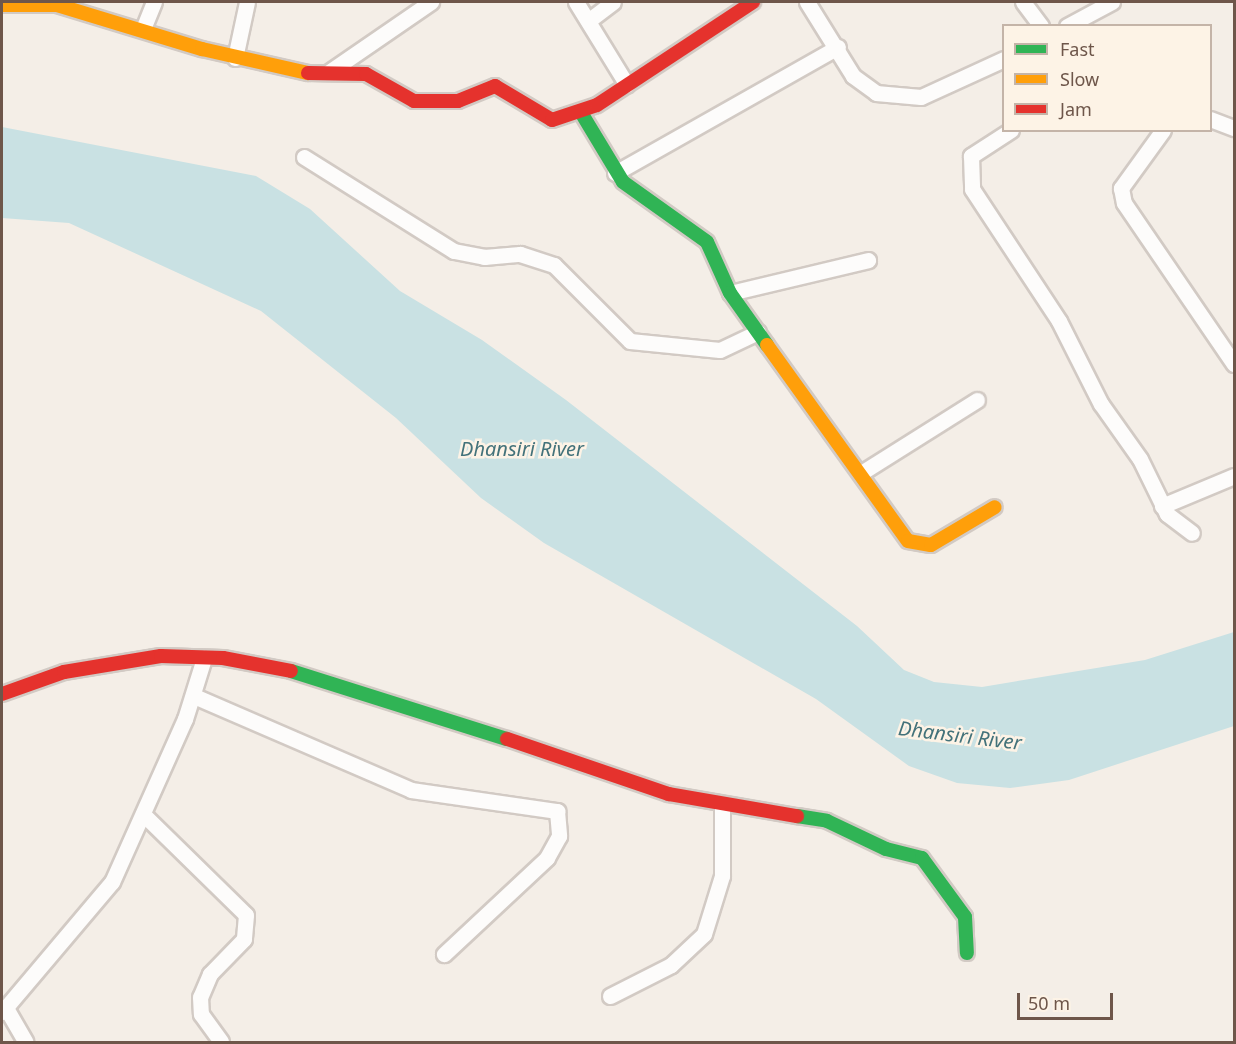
<!DOCTYPE html>
<html>
<head>
<meta charset="utf-8">
<style>
	body { margin:0 }
	#map { position:relative; width:1236px; height:1044px; overflow:hidden; background:#f4eee7; font-family:"Noto Sans",sans-serif }
	div>[style] { position:absolute }
	.water>* { inset:0; background:#c9e1e3 }
	.roads { filter:drop-shadow(2px 0 #d2cac4) drop-shadow(-2px 0 #d2cac4) drop-shadow(0 2px #d2cac4) drop-shadow(0 -2px #d2cac4) }
	.street>* { height:15px; margin:-7.5px; padding:0 7.5px; transform-origin:7.5px; border-radius:7.5px; background:#fdfcfb }
	.fast>* { height:14px; margin:-7px; padding:0 7px; transform-origin:7px; border-radius:7px; background:#30b455 }
	.slow>* { height:14px; margin:-7px; padding:0 7px; transform-origin:7px; border-radius:7px; background:#ff9f0a }
	.jam>* { height:14px; margin:-7px; padding:0 7px; transform-origin:7px; border-radius:7px; background:#e5322d }
	span { translate:-50% -50%; white-space:nowrap; text-align:center; line-height:1.15; -webkit-text-stroke:5px #fdf3e6; paint-order:stroke }
	.water-label { font-size:20px; color:#43727a; font-style:italic }
	.frame { position:absolute; inset:0; border:3px solid #6e564a; pointer-events:none }
	.legend { position:absolute; left:1002px; top:24px; width:210px; height:108px; box-sizing:border-box; background:#fdf3e6; border:2px solid #c4b4a8; margin:0; padding:8px 10px; list-style:none; font-size:18px; color:#6e564a }
	.legend li { display:flex; align-items:center; gap:12px; height:30px }
	.legend b { width:30px; border:2px solid #c4b4a8 }
	.scale { position:absolute; left:1017px; top:993px; width:96px; height:27px; box-sizing:border-box; border:3px solid #6e564a; border-top:0; padding-left:8px; font-size:18px; line-height:21px; white-space:nowrap; color:#6e564a; -webkit-text-stroke:4px #fdf3e6; paint-order:stroke }
</style>
</head>
<body>
<div id="map">
	<div class="water">
		<div style="clip-path:polygon(2px 127px,256px 176px,310px 209px,400px 291px,482px 340px,566px 400px,857px 626px,904px 670px,934px 682px,982px 687px,1145px 660px,1234px 632px,1234px 726px,1069px 780px,1010px 788px,957px 783px,909px 766px,816px 699px,544px 543px,481px 498px,396px 418px,261px 311px,69px 223px,2px 218px)"></div>
	</div>
	<div class="roads">
		<div class="street">
			<div style="left:576px;top:2px;width:97px;rotate:58.4deg"></div>
			<div style="left:807px;top:2px;width:87px;rotate:58.1deg"></div>
			<div style="left:853px;top:76px;width:29px;rotate:36deg"></div>
			<div style="left:876px;top:93px;width:45px;rotate:5.1deg"></div>
			<div style="left:921px;top:97px;width:91px;rotate:-24.6deg"></div>
			<div style="left:1023px;top:2px;width:30px;rotate:53deg"></div>
			<div style="left:588px;top:21px;width:31px;rotate:-37deg"></div>
			<div style="left:1067px;top:26px;width:51px;rotate:-28.1deg"></div>
			<div style="left:143px;top:29px;width:29px;rotate:-68deg"></div>
			<div style="left:235px;top:58px;width:57px;rotate:-77.9deg"></div>
			<div style="left:329px;top:72px;width:124px;rotate:-34.5deg"></div>
			<div style="left:1210px;top:119px;width:26px;rotate:21deg"></div>
			<div style="left:1011px;top:130px;width:48px;rotate:147deg"></div>
			<div style="left:971px;top:156px;width:33px;rotate:88deg"></div>
			<div style="left:972px;top:189px;width:158px;rotate:56.6deg"></div>
			<div style="left:1059px;top:321px;width:93px;rotate:63.2deg"></div>
			<div style="left:1101px;top:404px;width:67px;rotate:54.7deg"></div>
			<div style="left:1140px;top:459px;width:61px;rotate:63.9deg"></div>
			<div style="left:1167px;top:514px;width:31px;rotate:37deg"></div>
			<div style="left:1163px;top:130px;width:72px;rotate:125.9deg"></div>
			<div style="left:1121px;top:188px;width:15px;rotate:79deg"></div>
			<div style="left:1124px;top:203px;width:195px;rotate:55.7deg"></div>
			<div style="left:304px;top:157px;width:177px;rotate:32.1deg"></div>
			<div style="left:454px;top:251px;width:31px;rotate:11deg"></div>
			<div style="left:484px;top:257px;width:36px;rotate:-5deg"></div>
			<div style="left:520px;top:254px;width:36px;rotate:18deg"></div>
			<div style="left:554px;top:265px;width:107px;rotate:45deg"></div>
			<div style="left:630px;top:341px;width:90px;rotate:5.7deg"></div>
			<div style="left:720px;top:350px;width:42px;rotate:-25.3deg"></div>
			<div style="left:615px;top:173px;width:256px;rotate:-29.5deg"></div>
			<div style="left:730px;top:293px;width:142px;rotate:-13.4deg"></div>
			<div style="left:861px;top:473px;width:137px;rotate:-32.2deg"></div>
			<div style="left:1162px;top:506px;width:78px;rotate:-22.6deg"></div>
			<div style="left:194px;top:696px;width:236px;rotate:23.4deg"></div>
			<div style="left:411px;top:790px;width:148px;rotate:8.2deg"></div>
			<div style="left:557px;top:811px;width:25px;rotate:85deg"></div>
			<div style="left:559px;top:836px;width:25px;rotate:119deg"></div>
			<div style="left:547px;top:858px;width:141px;rotate:137deg"></div>
			<div style="left:143px;top:814px;width:144px;rotate:44.4deg"></div>
			<div style="left:246px;top:915px;width:24px;rotate:95deg"></div>
			<div style="left:244px;top:939px;width:49px;rotate:134.2deg"></div>
			<div style="left:210px;top:974px;width:25px;rotate:113deg"></div>
			<div style="left:200px;top:997px;width:17px;rotate:87deg"></div>
			<div style="left:201px;top:1014px;width:34px;rotate:54deg"></div>
			<div style="left:610px;top:996px;width:68px;rotate:-26.9deg"></div>
			<div style="left:671px;top:965px;width:45px;rotate:-43.2deg"></div>
			<div style="left:704px;top:934px;width:61px;rotate:-72.8deg"></div>
			<div style="left:722px;top:876px;width:71px;rotate:-90deg"></div>
			<div style="left:6px;top:1008px;width:39px;rotate:60deg"></div>
			<div style="left:2px;top:1012px;width:170px;rotate:-49.8deg"></div>
			<div style="left:112px;top:882px;width:179px;rotate:-65.9deg"></div>
			<div style="left:185px;top:719px;width:64px;rotate:-72.7deg"></div>
		</div>
		<div class="fast">
			<div style="left:582px;top:114px;width:79px;rotate:58.9deg"></div>
			<div style="left:623px;top:182px;width:103px;rotate:35.5deg"></div>
			<div style="left:707px;top:242px;width:56px;rotate:65.7deg"></div>
			<div style="left:730px;top:293px;width:64px;rotate:54.6deg"></div>
			<div style="left:291px;top:671px;width:226px;rotate:17.5deg"></div>
			<div style="left:797px;top:816px;width:30px;rotate:9deg"></div>
			<div style="left:827px;top:821px;width:65px;rotate:25.4deg"></div>
			<div style="left:886px;top:849px;width:37px;rotate:14deg"></div>
			<div style="left:922px;top:858px;width:73px;rotate:53.9deg"></div>
			<div style="left:965px;top:917px;width:36px;rotate:87deg"></div>
		</div>
		<div class="slow">
			<div style="left:2px;top:5px;width:55px"></div>
			<div style="left:57px;top:5px;width:152px;rotate:16.9deg"></div>
			<div style="left:202px;top:49px;width:109px;rotate:12.8deg"></div>
			<div style="left:767px;top:345px;width:241px;rotate:54.3deg"></div>
			<div style="left:908px;top:541px;width:23px;rotate:10deg"></div>
			<div style="left:931px;top:545px;width:74px;rotate:-30.7deg"></div>
		</div>
		<div class="jam">
			<div style="left:308px;top:73px;width:58px;rotate:1deg"></div>
			<div style="left:366px;top:74px;width:55px;rotate:29.4deg"></div>
			<div style="left:414px;top:101px;width:44px"></div>
			<div style="left:458px;top:101px;width:40px;rotate:-22deg"></div>
			<div style="left:495px;top:86px;width:66px;rotate:30.8deg"></div>
			<div style="left:552px;top:120px;width:47px;rotate:-18.4deg"></div>
			<div style="left:597px;top:105px;width:187px;rotate:-33.4deg"></div>
			<div style="left:2px;top:694px;width:66px;rotate:-19.5deg"></div>
			<div style="left:64px;top:672px;width:98px;rotate:-9.4deg"></div>
			<div style="left:161px;top:656px;width:62px;rotate:1.8deg"></div>
			<div style="left:223px;top:658px;width:69px;rotate:10.8deg"></div>
			<div style="left:507px;top:739px;width:171px;rotate:18.8deg"></div>
			<div style="left:669px;top:794px;width:130px;rotate:9.8deg"></div>
		</div>
	</div>
	<div class="water-label">
		<span style="left:522px;top:448px">Dhansiri River</span>
		<span style="left:960px;top:735px;rotate:7deg">Dhansiri River</span>
	</div>
	<div class="frame"></div>
	<ul class="legend">
	<li><b style="height:8px;background:#30b455"></b>Fast</li>
	<li><b style="height:8px;background:#ff9f0a"></b>Slow</li>
	<li><b style="height:8px;background:#e5322d"></b>Jam</li>
	</ul>
	<div class="scale">50 m</div>
</div>
</body>
</html>
